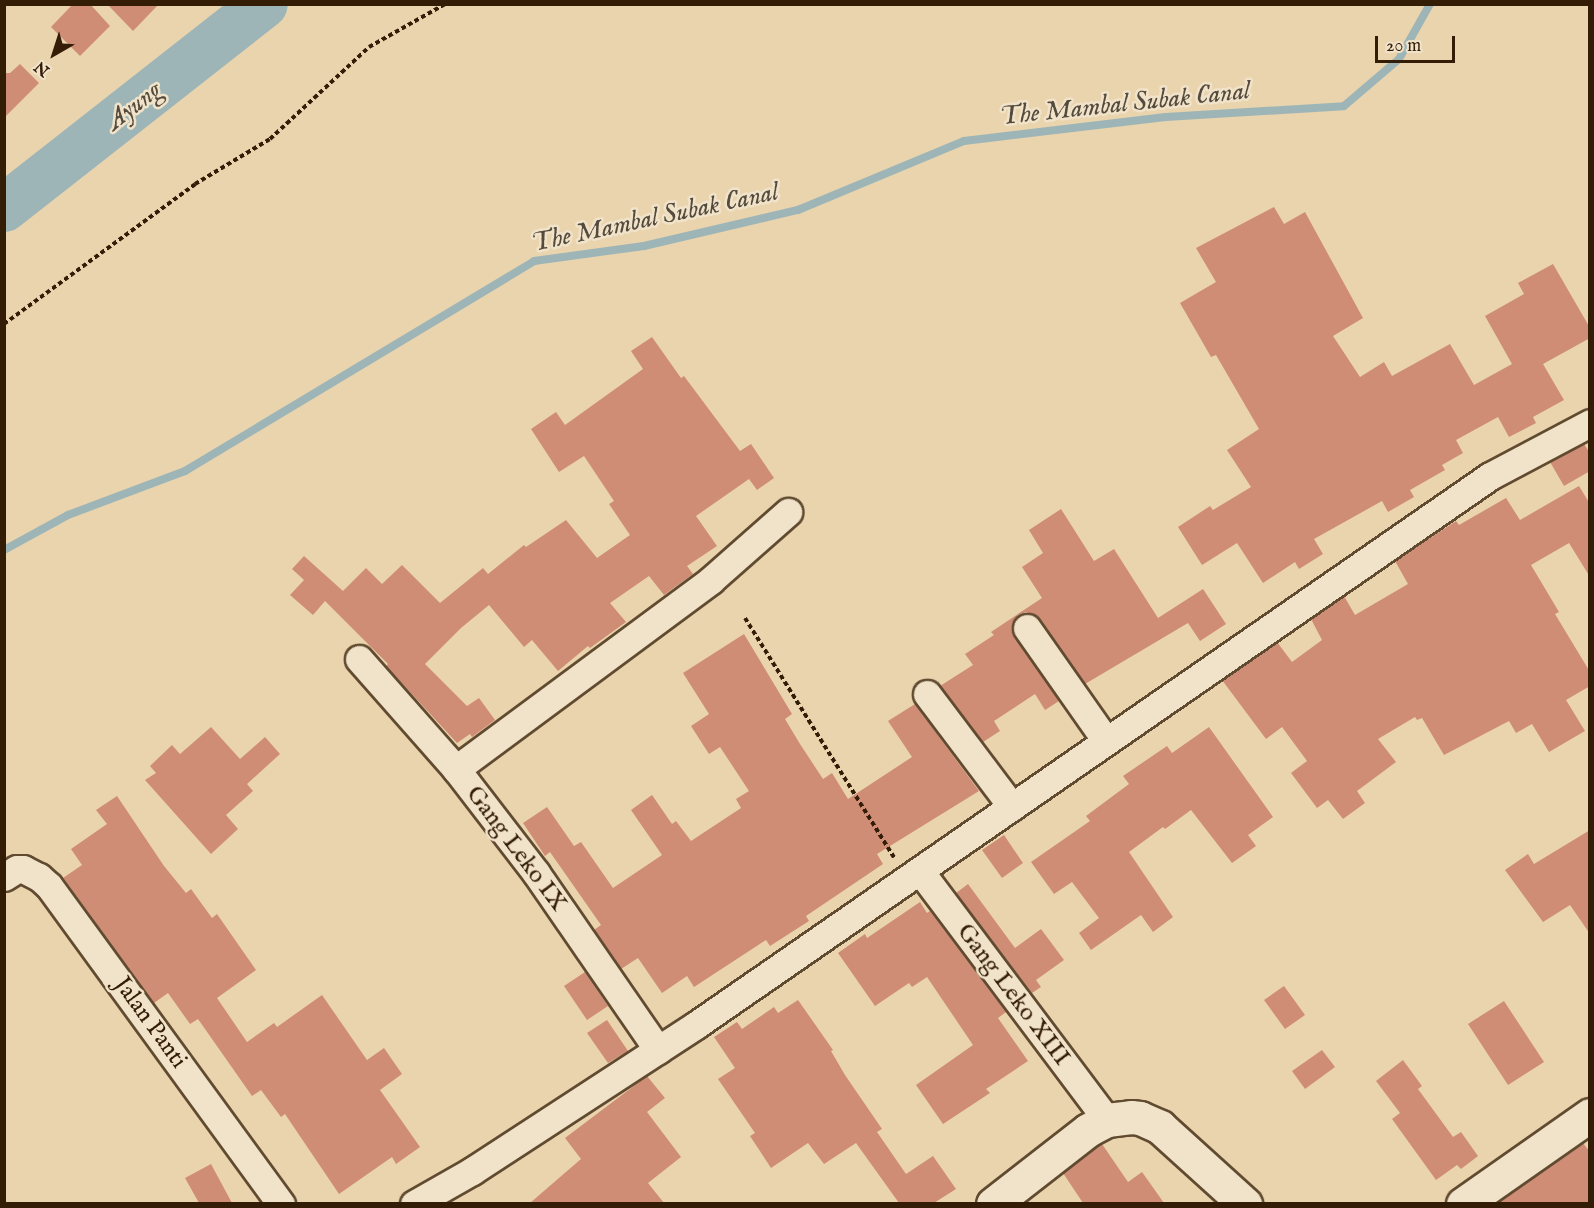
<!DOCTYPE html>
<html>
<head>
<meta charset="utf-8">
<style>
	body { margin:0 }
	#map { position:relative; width:1594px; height:1208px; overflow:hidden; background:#e9d4ad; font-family:"IM FELL English",serif }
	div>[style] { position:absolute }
	.stream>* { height:8px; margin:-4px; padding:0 4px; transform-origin:4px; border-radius:4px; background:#9eb5b7 }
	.river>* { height:48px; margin:-24px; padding:0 24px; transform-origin:24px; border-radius:24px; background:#9eb5b7 }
	.building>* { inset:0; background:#d08d76 }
	.path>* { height:4px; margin-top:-2px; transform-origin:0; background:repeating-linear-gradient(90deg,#341d07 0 4.5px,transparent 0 7.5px) }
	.roads { filter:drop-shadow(2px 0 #614b30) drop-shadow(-2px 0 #614b30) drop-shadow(0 2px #614b30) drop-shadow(0 -2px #614b30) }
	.street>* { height:27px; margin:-13.5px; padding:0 13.5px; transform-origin:13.5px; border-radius:13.5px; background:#f1e3ca }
	.secondary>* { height:33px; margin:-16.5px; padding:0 16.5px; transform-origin:16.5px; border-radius:16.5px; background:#f1e3ca }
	span { translate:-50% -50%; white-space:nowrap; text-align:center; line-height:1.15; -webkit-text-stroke:5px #f1e3ca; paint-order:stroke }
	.street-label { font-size:24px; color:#341d07 }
	.water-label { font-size:26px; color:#544b3c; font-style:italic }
	.frame { position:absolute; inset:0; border:6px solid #341d07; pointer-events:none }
	.north { position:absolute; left:24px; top:24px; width:60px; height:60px; -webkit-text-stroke:4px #f1e3ca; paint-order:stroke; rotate:219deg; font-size:16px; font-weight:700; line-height:24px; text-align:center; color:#341d07 }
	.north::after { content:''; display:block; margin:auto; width:21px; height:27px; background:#341d07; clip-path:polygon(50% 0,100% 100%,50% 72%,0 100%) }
	.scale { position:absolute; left:1375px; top:36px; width:80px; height:27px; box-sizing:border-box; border:3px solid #341d07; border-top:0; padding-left:8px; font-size:18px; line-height:21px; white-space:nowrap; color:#341d07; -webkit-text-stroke:4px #f1e3ca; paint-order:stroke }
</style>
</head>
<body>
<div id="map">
	<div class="stream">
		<div style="left:4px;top:550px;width:73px;rotate:-28.7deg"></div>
		<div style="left:68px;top:515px;width:125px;rotate:-20.6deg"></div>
		<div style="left:185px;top:471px;width:407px;rotate:-31deg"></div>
		<div style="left:534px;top:261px;width:111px;rotate:-7.8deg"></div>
		<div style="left:644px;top:246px;width:158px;rotate:-13.2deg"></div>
		<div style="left:798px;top:210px;width:180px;rotate:-22.6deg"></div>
		<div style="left:964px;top:141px;width:203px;rotate:-6.8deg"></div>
		<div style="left:1166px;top:117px;width:178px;rotate:-3.5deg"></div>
		<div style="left:1344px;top:106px;width:72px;rotate:-40.5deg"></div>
		<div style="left:1399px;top:59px;width:63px;rotate:-60.6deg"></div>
	</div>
	<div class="river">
		<div style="left:4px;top:208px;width:330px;rotate:-38.1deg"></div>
	</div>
	<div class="building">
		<div style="clip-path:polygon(73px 4px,90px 4px,110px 26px,80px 56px,51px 27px)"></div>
		<div style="clip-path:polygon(107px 4px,159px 4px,133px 31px)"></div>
		<div style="clip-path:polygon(20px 64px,39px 83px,4px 118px,4px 73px,10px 73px)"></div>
		<div style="clip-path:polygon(1274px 207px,1284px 224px,1305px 212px,1363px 318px,1333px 336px,1360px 377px,1384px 362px,1392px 376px,1450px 344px,1474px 385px,1512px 364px,1485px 316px,1524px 294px,1518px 283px,1553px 264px,1590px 328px,1590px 338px,1543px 364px,1564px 400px,1533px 417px,1536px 423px,1509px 437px,1498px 417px,1456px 440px,1463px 453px,1442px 465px,1445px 470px,1410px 490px,1414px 497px,1388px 512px,1382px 501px,1314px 539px,1323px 554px,1299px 569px,1295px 562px,1263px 583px,1237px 543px,1202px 565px,1178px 527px,1210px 506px,1213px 510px,1251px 487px,1227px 450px,1259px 429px,1216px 355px,1211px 357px,1180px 303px,1216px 282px,1196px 248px)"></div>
		<div style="clip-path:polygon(652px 337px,681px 378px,684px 376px,740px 451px,751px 444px,774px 478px,757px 490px,749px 479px,696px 516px,717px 546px,687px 566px,693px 574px,664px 595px,649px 576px,610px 603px,626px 622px,590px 648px,588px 646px,558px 671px,532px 640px,524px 647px,489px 605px,461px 628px,425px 664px,467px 706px,479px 698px,495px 720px,472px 737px,470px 734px,457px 743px,386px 666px,388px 664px,325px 601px,313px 615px,290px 595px,304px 580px,292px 569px,304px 556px,343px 591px,366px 568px,382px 584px,402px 565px,440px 603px,483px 568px,488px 574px,524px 545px,526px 547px,566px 520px,597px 558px,630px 535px,609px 504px,614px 501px,584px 456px,559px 472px,531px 429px,556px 412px,565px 425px,643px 369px,631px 351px)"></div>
		<div style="clip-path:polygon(1584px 444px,1590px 453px,1590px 471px,1564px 486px,1550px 462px)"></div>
		<div style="clip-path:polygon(1579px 486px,1590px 504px,1590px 577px,1569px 543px,1531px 565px,1559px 612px,1555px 614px,1590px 672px,1590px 686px,1566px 700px,1585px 731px,1549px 752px,1532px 724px,1516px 733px,1509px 721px,1444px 755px,1422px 718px,1417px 720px,1415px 717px,1378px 739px,1396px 762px,1357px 791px,1365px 803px,1343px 819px,1328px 800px,1317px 808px,1291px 773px,1307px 761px,1282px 727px,1266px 739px,1222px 680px,1277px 642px,1292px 662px,1322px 640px,1311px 619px,1344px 596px,1355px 615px,1408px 584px,1395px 561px,1456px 521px,1459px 525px,1506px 498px,1520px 520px)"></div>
		<div style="clip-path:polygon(1061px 509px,1094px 561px,1114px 549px,1158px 618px,1203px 589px,1226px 624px,1200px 641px,1188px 623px,1085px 684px,1040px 619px,1026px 612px,1018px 615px,1013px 622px,1014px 637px,1059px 701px,1045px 710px,1035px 694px,994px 721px,1000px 731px,983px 742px,940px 686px,973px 665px,965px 654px,994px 635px,991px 632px,1042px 598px,1022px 567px,1043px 553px,1029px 530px)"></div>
		<div style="clip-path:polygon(744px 634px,792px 714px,785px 719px,800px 744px,823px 779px,832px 773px,848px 799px,912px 757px,888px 721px,915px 704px,979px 791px,877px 854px,883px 864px,806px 916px,809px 921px,770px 946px,766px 940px,694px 987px,687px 976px,662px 993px,638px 958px,621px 969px,594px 930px,601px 925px,550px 852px,545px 856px,523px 823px,547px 807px,574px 846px,581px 842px,613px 888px,662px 855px,631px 810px,652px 795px,672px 824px,676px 821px,691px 841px,741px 808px,736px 799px,749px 791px,720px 747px,709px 754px,691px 726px,709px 714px,683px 673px)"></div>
		<div style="clip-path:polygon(211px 727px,240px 759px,265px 737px,280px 754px,247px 784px,253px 791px,226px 815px,238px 829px,211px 854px,145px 780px,156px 773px,150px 766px,172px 745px,180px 754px)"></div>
		<div style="clip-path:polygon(1209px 727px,1273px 817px,1248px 835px,1256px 846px,1232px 863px,1191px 810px,1165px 829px,1163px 827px,1129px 852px,1173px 917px,1153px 932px,1141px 915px,1091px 950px,1079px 933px,1099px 918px,1072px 882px,1054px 894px,1031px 862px,1090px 821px,1086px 816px,1129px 784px,1123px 776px,1167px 746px,1172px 753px)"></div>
		<div style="clip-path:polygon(117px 796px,164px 866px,186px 893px,191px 889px,212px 918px,217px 914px,256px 970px,217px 998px,247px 1042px,274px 1023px,277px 1027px,322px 995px,367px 1060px,384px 1048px,402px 1074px,380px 1090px,420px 1147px,396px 1164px,392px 1157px,339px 1194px,285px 1114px,281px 1117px,261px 1090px,252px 1096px,198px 1019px,190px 1024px,168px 993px,154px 1003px,63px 878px,82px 865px,71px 849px,107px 824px,96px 810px)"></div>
		<div style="clip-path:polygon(1590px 830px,1590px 934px,1570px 905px,1543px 922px,1505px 870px,1528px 854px,1534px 864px)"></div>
		<div style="clip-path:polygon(1004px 835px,1023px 863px,1002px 878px,982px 850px)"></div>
		<div style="clip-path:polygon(968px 884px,1015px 948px,1041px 929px,1064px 960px,1036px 980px,1041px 987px,1032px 993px,956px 893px)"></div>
		<div style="clip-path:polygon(920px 902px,927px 913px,930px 911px,1006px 1012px,998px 1018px,1028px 1061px,986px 1089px,990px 1093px,943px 1124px,916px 1085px,973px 1045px,927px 977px,912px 987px,909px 983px,875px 1006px,838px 953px,865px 934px,867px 938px)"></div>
		<div style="clip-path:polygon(585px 972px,608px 1006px,587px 1020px,564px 986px)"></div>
		<div style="clip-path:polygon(1284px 986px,1305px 1015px,1285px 1029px,1264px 1000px)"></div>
		<div style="clip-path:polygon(798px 1000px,833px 1050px,831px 1051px,845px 1075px,882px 1129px,877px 1132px,906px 1174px,933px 1156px,956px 1189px,934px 1203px,899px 1203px,856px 1143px,824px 1164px,808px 1143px,771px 1168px,750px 1136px,755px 1133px,718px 1079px,735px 1068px,714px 1037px,737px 1022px,742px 1029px,774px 1007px,778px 1013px)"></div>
		<div style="clip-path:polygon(1504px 1001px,1544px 1062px,1508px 1085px,1468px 1024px)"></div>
		<div style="clip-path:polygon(607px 1020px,628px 1051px,608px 1063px,587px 1033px)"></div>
		<div style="clip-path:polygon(1322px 1050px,1335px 1067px,1305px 1089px,1292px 1071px)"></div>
		<div style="clip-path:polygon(1403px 1060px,1422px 1086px,1418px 1089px,1453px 1137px,1461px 1132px,1478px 1156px,1461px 1169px,1457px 1165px,1436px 1180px,1392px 1119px,1400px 1113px,1376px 1081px)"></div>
		<div style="clip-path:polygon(647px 1076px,665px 1098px,647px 1112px,681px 1157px,648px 1183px,664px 1203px,530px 1203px,581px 1159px,565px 1138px)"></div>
		<div style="clip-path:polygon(1583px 1143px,1590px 1152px,1590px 1203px,1496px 1203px)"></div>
		<div style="clip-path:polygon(1102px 1144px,1128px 1182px,1142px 1172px,1164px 1203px,1083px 1203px,1063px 1173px)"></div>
		<div style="clip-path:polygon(211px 1164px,232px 1203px,199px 1203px,185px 1178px)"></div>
	</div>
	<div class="path">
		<div style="left:4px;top:324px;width:237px;rotate:-36.2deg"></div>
		<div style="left:195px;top:184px;width:87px;rotate:-31deg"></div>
		<div style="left:270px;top:139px;width:135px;rotate:-42.9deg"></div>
		<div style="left:369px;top:47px;width:87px;rotate:-29.5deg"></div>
		<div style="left:745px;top:618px;width:282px;rotate:58.1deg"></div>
	</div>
	<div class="roads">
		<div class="street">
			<div style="left:1027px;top:628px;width:138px;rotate:55deg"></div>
			<div style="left:359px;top:659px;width:147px;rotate:48.6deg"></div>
			<div style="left:456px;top:769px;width:131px;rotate:52.4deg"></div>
			<div style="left:536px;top:873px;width:215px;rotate:55.4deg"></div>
			<div style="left:927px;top:694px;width:141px;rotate:53deg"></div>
			<div style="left:456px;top:769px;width:317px;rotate:-36.5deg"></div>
			<div style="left:711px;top:580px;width:103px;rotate:-41.4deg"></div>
			<div style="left:920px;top:871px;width:311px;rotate:53.1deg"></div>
			<div style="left:4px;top:877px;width:15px;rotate:-32deg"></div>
			<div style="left:17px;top:869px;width:6px"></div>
			<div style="left:23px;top:869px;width:18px;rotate:27deg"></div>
			<div style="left:39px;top:877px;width:13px;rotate:42deg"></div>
			<div style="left:49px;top:886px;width:394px;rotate:53.9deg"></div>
			<div style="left:414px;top:1204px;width:67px;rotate:-29.6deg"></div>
			<div style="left:472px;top:1171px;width:267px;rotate:-33.1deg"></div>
			<div style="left:696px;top:1025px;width:965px;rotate:-34.66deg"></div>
			<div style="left:1490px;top:476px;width:113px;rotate:-27.9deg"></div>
		</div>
		<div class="secondary">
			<div style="left:993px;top:1204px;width:120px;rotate:-37.9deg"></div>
			<div style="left:1088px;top:1130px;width:21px;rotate:-28deg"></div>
			<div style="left:1107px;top:1120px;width:24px;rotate:-7deg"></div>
			<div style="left:1131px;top:1117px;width:9px;rotate:6deg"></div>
			<div style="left:1140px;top:1118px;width:22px;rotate:24deg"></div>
			<div style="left:1160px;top:1127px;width:115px;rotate:42.2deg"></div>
			<div style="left:1463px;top:1204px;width:155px;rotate:-35deg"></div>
		</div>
	</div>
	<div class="street-label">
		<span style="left:516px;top:849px;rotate:53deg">Gang Leko IX</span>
		<span style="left:1013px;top:995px;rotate:53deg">Gang Leko XIII</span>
		<span style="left:150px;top:1023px;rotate:54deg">Jalan Panti</span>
	</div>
	<div class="water-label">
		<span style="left:1125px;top:104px;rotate:-6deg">The Mambal Subak Canal</span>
		<span style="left:134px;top:106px;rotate:-38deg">Ayung</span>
		<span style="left:655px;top:218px;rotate:-12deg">The Mambal Subak Canal</span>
	</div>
	<div class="frame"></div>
	<div class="north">N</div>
	<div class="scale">20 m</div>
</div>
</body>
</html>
